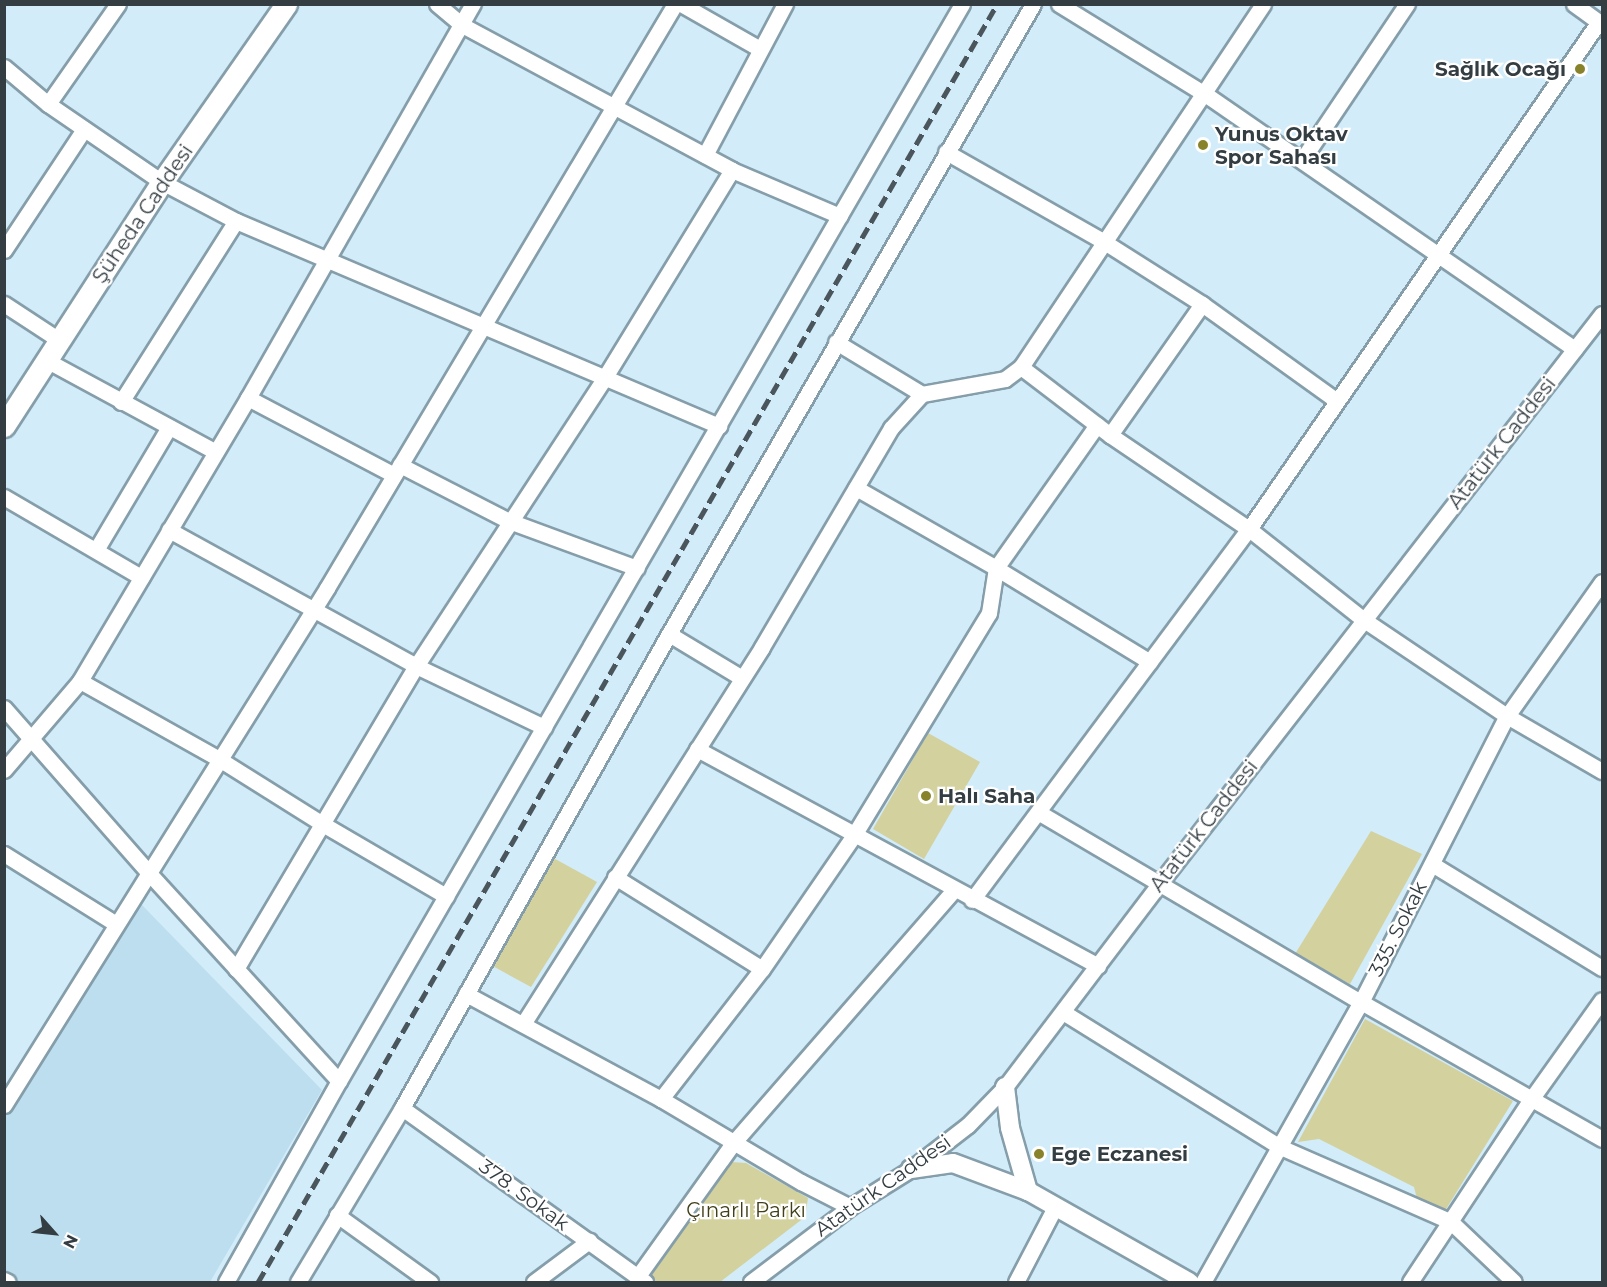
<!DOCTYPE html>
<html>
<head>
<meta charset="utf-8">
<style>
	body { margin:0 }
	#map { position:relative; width:1607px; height:1287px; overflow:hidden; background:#d2ecfa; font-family:Montserrat,sans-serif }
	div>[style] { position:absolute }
	.built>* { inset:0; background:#bddeef }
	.green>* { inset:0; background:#d3d19e }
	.roads { filter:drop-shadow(2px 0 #859eaa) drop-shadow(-2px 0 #859eaa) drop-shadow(0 2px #859eaa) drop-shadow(0 -2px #859eaa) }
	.minor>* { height:15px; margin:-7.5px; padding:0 7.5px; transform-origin:7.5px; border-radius:7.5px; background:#fff }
	.tertiary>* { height:18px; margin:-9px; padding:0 9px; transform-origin:9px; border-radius:9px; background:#fff }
	.secondary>* { height:21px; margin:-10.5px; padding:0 10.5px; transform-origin:10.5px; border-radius:10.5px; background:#fff }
	.rail>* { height:4.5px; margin-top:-2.25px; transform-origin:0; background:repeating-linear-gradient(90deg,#4a565c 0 12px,transparent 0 18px) }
	.dots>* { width:16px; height:16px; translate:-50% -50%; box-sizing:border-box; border:3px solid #fff; border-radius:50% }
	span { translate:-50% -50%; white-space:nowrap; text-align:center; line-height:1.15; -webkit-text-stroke:4.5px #fff; paint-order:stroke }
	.poi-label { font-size:20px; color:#333d42; font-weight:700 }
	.right { translate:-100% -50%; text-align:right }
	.left { translate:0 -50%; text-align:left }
	.street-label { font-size:20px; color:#333d42 }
	.park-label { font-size:20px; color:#413f19 }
	.frame { position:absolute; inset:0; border:6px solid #333d42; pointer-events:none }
	.north { position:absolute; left:24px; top:1203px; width:60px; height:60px; -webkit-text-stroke:4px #fff; paint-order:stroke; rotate:117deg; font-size:16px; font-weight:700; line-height:24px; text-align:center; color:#333d42 }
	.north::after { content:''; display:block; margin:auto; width:21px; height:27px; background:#333d42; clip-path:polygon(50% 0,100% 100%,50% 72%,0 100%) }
</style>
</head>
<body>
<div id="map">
	<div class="built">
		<div style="clip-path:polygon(141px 904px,322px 1090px,210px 1282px,18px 1282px,5px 1272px,4px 1116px,87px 982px)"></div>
	</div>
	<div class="green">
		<div style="clip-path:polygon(928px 733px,980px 762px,924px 859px,873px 829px)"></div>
		<div style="clip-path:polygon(1371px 831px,1422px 854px,1350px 984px,1295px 954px)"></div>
		<div style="clip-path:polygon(548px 855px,597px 882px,531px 987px,489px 964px)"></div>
		<div style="clip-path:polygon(1365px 1019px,1513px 1101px,1443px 1214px,1418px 1203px,1414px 1187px,1319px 1139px,1298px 1142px)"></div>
		<div style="clip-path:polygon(731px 1162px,746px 1163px,808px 1198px,805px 1217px,720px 1282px,650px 1282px,650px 1275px)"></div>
	</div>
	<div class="roads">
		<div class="minor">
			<div style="left:437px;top:4px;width:33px;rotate:40deg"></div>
			<div style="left:462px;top:25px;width:306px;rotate:28.2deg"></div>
			<div style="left:732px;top:170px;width:117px;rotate:23.1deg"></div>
			<div style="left:681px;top:4px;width:91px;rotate:29.7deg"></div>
			<div style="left:1059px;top:4px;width:172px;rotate:31.7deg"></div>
			<div style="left:1205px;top:94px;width:449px;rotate:34.6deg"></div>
			<div style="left:1574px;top:4px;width:34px;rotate:36deg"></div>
			<div style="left:4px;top:67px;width:57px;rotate:40.1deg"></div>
			<div style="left:48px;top:104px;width:138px;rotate:34.4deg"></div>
			<div style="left:162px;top:182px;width:84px;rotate:27.8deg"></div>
			<div style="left:236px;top:221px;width:525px;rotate:23deg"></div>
			<div style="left:48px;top:104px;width:122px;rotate:-55deg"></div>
			<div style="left:946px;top:152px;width:184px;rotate:29.6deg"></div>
			<div style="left:1106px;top:243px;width:114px;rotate:32.4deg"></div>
			<div style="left:1202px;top:304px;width:166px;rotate:35.7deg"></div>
			<div style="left:705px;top:155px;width:171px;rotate:-62.1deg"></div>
			<div style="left:1302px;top:160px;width:188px;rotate:-56.1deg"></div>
			<div style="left:4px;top:250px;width:145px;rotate:-56.5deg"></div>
			<div style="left:4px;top:304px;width:66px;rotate:33.2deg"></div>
			<div style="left:836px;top:342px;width:100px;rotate:31.2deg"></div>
			<div style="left:46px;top:360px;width:193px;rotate:28.4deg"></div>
			<div style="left:1021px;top:367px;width:112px;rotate:37.4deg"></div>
			<div style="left:1110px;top:435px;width:168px;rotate:34.1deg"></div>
			<div style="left:1249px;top:529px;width:147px;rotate:38.4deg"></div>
			<div style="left:1364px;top:620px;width:172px;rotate:33.9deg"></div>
			<div style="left:1507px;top:716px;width:110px;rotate:30.1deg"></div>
			<div style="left:248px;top:398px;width:165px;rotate:27.8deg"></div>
			<div style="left:121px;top:402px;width:214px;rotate:-57.6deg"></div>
			<div style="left:1110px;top:435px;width:160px;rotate:-54.9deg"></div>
			<div style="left:400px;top:465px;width:123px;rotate:27.2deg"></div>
			<div style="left:509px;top:521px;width:136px;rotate:20.2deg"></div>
			<div style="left:856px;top:488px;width:161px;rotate:29.7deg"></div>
			<div style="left:996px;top:568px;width:180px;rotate:31.4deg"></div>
			<div style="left:4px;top:497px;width:159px;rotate:30.3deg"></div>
			<div style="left:169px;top:530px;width:282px;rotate:28.8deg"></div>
			<div style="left:416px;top:666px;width:142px;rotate:25.5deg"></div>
			<div style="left:96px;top:550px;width:143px;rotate:-59.3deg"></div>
			<div style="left:669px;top:634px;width:85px;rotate:31.1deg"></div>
			<div style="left:80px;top:681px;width:159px;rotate:29.3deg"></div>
			<div style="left:219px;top:759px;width:120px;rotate:32.1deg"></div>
			<div style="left:321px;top:823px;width:145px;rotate:30.3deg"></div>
			<div style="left:4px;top:708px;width:218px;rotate:48.7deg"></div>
			<div style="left:148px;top:872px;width:283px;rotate:47.6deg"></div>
			<div style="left:697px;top:749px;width:456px;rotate:28.4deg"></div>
			<div style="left:4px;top:770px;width:117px;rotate:-49.5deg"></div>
			<div style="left:80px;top:681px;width:329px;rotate:-59.3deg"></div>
			<div style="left:248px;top:398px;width:454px;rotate:-60.3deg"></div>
			<div style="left:1038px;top:812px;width:375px;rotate:30.5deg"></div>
			<div style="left:1361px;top:1002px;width:277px;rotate:29.6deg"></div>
			<div style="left:4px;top:854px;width:132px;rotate:32deg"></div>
			<div style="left:1432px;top:864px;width:199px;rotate:31.5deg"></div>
			<div style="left:615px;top:877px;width:173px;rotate:32deg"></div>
			<div style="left:972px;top:900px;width:463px;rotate:-53.3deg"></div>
			<div style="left:1249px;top:529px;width:615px;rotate:-55.41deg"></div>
			<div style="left:236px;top:969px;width:352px;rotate:-59.3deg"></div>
			<div style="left:416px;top:666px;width:345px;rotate:-56.8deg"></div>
			<div style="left:605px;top:377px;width:243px;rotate:-58.5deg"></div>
			<div style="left:466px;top:994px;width:221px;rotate:28.3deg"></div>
			<div style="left:661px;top:1099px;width:163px;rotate:30.7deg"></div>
			<div style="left:801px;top:1182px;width:55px;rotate:27deg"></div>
			<div style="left:1063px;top:1012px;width:253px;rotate:31.9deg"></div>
			<div style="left:1278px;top:1146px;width:188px;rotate:23.6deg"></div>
			<div style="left:1450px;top:1221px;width:88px;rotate:43.6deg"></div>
			<div style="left:523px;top:1024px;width:446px;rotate:-57.6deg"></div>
			<div style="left:762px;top:647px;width:254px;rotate:-59.5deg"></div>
			<div style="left:891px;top:428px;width:46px;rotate:-47.6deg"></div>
			<div style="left:922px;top:394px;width:84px;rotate:-10.2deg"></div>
			<div style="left:1005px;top:379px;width:20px;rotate:-37deg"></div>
			<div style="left:1021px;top:367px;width:436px;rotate:-56.3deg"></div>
			<div style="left:661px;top:1099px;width:165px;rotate:-52.2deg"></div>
			<div style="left:762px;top:969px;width:163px;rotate:-55.5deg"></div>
			<div style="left:854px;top:835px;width:260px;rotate:-58.7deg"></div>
			<div style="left:989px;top:613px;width:46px;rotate:-81.2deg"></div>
			<div style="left:996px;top:568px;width:175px;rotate:-54.8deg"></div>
			<div style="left:4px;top:1105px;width:610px;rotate:-58deg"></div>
			<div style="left:327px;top:588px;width:680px;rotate:-59.21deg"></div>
			<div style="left:402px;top:1108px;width:299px;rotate:35.6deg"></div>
			<div style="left:337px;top:1215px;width:115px;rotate:35.8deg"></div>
			<div style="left:638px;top:1276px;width:165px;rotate:-54.4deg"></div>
			<div style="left:734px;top:1142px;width:335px;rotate:-48.9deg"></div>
			<div style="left:4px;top:1280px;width:4px;rotate:27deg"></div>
			<div style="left:226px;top:1282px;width:231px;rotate:-60.7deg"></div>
			<div style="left:339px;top:1081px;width:1244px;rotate:-59.95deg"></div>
			<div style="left:298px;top:1282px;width:203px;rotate:-59.1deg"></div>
			<div style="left:402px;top:1108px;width:538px;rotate:-60.62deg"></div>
			<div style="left:666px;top:639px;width:733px;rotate:-59.97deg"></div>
			<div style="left:534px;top:1282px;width:69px;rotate:-36.7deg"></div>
			<div style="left:751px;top:1282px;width:124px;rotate:-37.1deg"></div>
			<div style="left:850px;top:1207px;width:72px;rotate:-31.9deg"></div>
			<div style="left:911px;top:1169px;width:72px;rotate:-37.7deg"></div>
			<div style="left:968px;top:1125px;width:53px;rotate:-45.8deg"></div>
			<div style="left:1005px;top:1087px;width:255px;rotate:-52.8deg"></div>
			<div style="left:1159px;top:884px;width:722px;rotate:-52.15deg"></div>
			<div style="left:1016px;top:1282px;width:85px;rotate:-62.5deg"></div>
			<div style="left:1203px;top:1282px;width:322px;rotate:-60.6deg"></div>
			<div style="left:1361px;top:1002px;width:321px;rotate:-63deg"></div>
			<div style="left:1507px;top:716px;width:164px;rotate:-54.7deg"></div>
			<div style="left:1410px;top:1282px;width:221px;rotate:-56.5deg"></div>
			<div style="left:1532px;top:1098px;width:120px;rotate:-54.5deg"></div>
		</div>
		<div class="tertiary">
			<div style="left:1005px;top:1087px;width:41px;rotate:83deg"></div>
			<div style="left:1010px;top:1128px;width:66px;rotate:74.1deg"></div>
			<div style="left:911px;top:1169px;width:42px;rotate:-8.1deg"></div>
			<div style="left:953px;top:1163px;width:80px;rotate:20.5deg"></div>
			<div style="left:1028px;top:1191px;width:185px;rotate:29.5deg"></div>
		</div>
		<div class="secondary">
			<div style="left:4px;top:426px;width:291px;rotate:-57.1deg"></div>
			<div style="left:162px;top:182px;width:217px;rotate:-55.1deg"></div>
		</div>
	</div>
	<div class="rail">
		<div style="left:258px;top:1282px;width:1476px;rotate:-59.96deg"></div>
	</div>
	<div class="dots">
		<div style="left:1580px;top:69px;background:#88832b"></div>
		<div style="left:1203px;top:145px;background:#88832b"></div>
		<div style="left:926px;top:796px;background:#88832b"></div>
		<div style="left:1039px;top:1154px;background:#88832b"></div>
	</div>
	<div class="poi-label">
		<span class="right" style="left:1566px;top:69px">Sağlık Ocağı</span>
		<span class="left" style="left:1215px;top:146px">Yunus Oktav<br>Spor Sahası</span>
		<span class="left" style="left:938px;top:796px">Halı Saha</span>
		<span class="left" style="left:1051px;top:1154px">Ege Eczanesi</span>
	</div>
	<div class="street-label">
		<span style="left:143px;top:214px;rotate:-56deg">Şüheda Caddesi</span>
		<span style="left:1502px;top:443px;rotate:-52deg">Atatürk Caddesi</span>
		<span style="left:1204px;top:826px;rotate:-52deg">Atatürk Caddesi</span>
		<span style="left:1398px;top:929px;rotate:-63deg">335. Sokak</span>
		<span style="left:883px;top:1186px;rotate:-35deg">Atatürk Caddesi</span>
		<span style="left:524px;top:1195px;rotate:36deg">378. Sokak</span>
	</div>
	<div class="park-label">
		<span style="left:746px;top:1210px">Çınarlı Parkı</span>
	</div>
	<div class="frame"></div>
	<div class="north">N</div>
</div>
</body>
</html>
